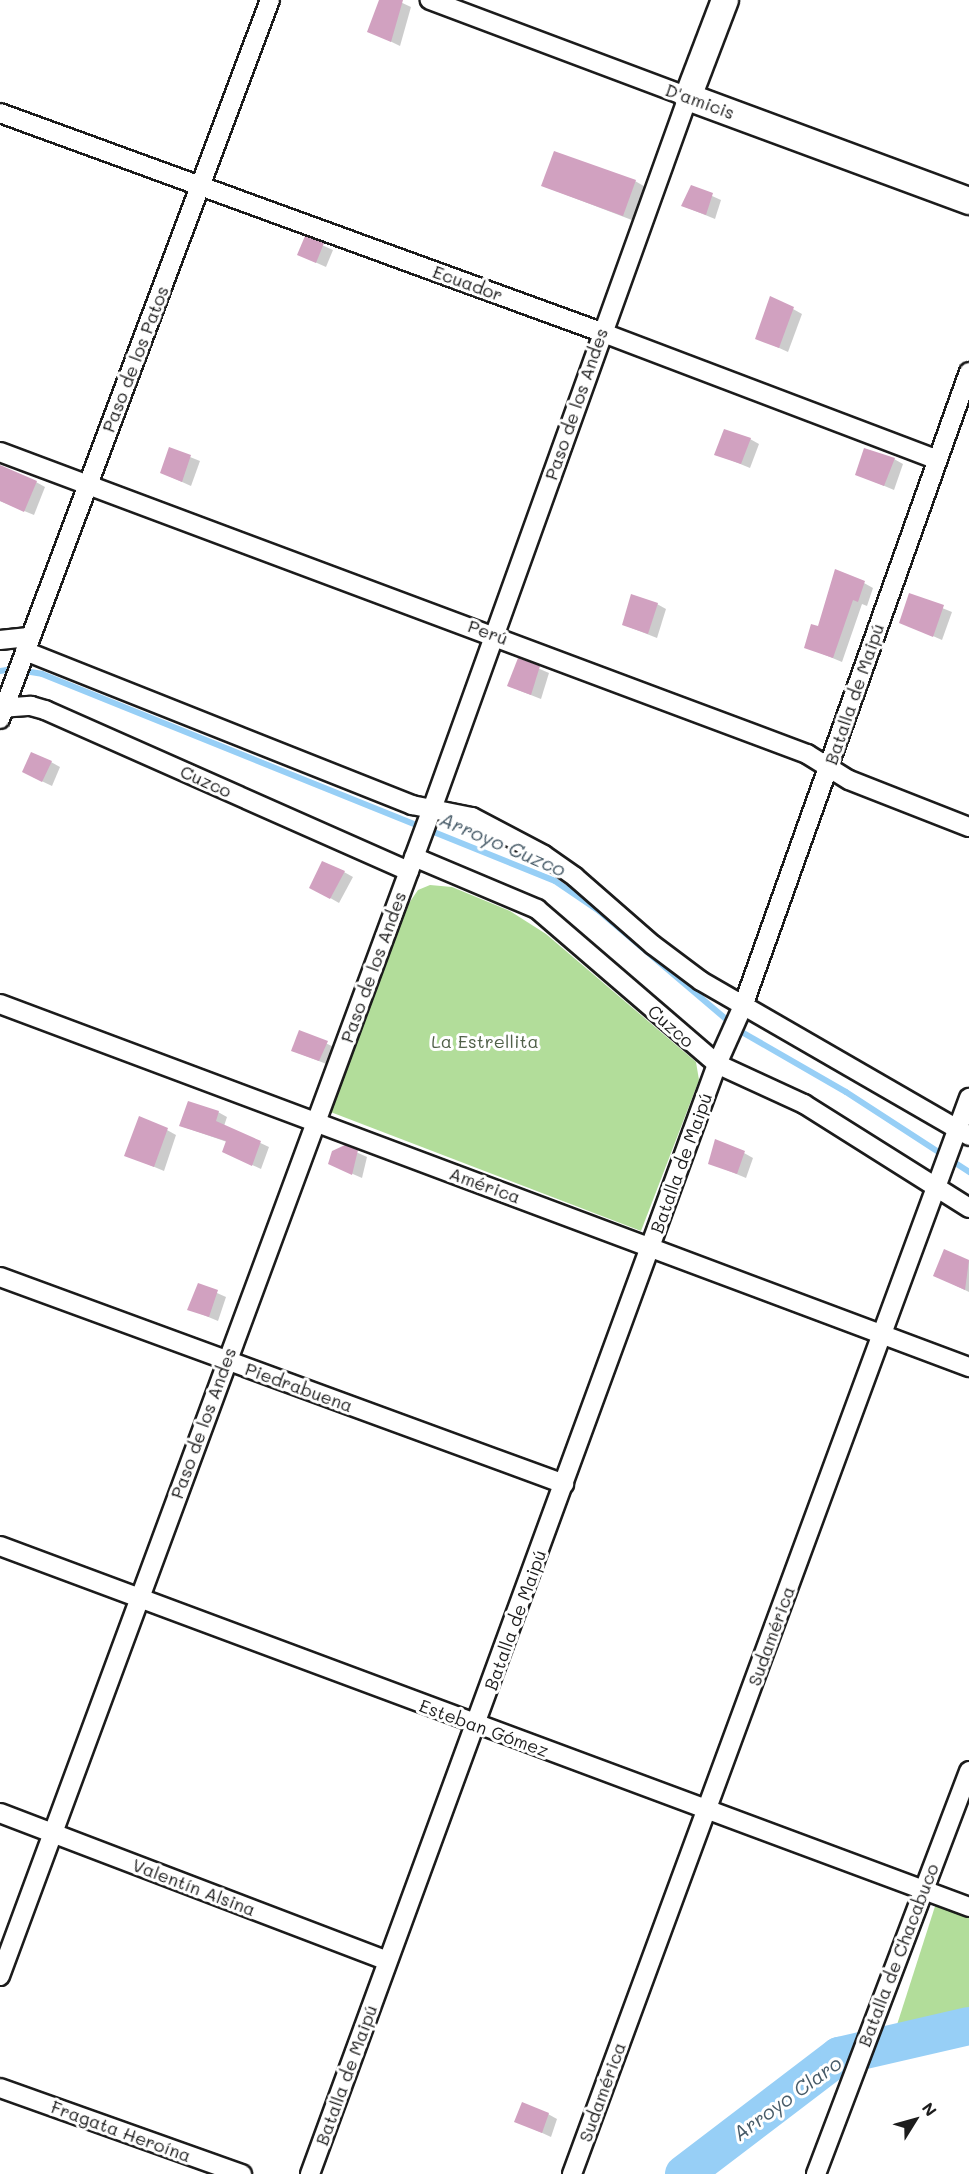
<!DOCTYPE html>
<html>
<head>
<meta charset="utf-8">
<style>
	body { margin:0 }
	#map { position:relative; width:969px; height:2174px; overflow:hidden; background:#fff; font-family:Mali,sans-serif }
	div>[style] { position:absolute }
	.green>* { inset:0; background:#b2dd9a }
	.shadow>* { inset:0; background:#0003 }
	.stream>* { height:6px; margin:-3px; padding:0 3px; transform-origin:3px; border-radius:3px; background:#97cff6 }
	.river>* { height:38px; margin:-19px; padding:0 19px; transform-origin:19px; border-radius:19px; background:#97cff6 }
	.building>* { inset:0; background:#d1a1c0 }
	.roads { filter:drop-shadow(2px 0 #1c1c1c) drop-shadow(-2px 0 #1c1c1c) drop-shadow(0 2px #1c1c1c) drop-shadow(0 -2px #1c1c1c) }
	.street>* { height:18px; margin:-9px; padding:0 9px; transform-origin:9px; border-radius:9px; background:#fff }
	.secondary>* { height:26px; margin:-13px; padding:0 13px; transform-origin:13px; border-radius:13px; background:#fff }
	span { translate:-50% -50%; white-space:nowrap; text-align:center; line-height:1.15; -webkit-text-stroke:6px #fff; paint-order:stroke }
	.street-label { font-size:18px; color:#1c1c1c }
	.park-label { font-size:18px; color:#506048 }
	.water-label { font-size:20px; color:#475b68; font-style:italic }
	.north { position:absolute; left:885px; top:2090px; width:60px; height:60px; -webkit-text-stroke:4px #fff; paint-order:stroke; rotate:53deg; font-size:16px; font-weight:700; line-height:24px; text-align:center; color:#1c1c1c }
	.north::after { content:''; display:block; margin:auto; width:21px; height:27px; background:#1c1c1c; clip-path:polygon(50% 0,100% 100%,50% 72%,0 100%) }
</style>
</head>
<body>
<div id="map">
	<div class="green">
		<div style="clip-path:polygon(430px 885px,452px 887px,510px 911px,546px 934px,696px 1062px,699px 1080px,641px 1231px,328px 1111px,405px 909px,418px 890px)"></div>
		<div style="clip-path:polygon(938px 1897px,969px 1909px,969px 2015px,895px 2031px)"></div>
	</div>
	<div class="shadow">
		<div style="clip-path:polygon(381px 0,396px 0,411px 7px,400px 46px,369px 31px)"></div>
		<div style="clip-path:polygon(635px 181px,649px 189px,637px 222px,543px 186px)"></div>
		<div style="clip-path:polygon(692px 187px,721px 200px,715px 219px,683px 206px)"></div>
		<div style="clip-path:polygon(306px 238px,333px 250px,326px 267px,308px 259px)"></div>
		<div style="clip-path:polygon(793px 309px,802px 314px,788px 352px,757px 338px)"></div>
		<div style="clip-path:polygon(750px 439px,759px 444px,750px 468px,716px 454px)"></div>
		<div style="clip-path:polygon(170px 449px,200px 461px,191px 486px,162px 473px)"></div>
		<div style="clip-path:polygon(894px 459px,903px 464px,894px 490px,856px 474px)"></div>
		<div style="clip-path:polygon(0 477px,36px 482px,45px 487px,34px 515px,0 501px)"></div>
		<div style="clip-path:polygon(864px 583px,873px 588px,867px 606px,862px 604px,842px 662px,806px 647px,819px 628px)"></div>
		<div style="clip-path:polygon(910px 595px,952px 612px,942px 640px,901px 622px)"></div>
		<div style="clip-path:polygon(657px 604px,666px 609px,657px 638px,624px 625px)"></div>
		<div style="clip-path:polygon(519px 660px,549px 673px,541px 699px,518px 690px)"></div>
		<div style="clip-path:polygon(51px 762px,60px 767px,52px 786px,33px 777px)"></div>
		<div style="clip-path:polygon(344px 872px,353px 877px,339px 903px,311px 887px)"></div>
		<div style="clip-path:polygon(300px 1031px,336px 1048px,329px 1065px,293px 1051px)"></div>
		<div style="clip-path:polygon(218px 1112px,227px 1117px,224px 1126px,269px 1147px,261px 1169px,233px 1156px,227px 1142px,181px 1126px)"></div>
		<div style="clip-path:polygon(167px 1130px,176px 1135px,164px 1171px,126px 1155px)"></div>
		<div style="clip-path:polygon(345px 1147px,367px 1157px,362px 1178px,330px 1164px)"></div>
		<div style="clip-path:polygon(744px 1153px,753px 1158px,746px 1178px,710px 1163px)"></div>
		<div style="clip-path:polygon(945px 1251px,969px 1261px,969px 1292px,934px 1275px)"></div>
		<div style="clip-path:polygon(199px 1285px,226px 1297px,218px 1321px,189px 1309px)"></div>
		<div style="clip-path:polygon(548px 2114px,557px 2119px,551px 2137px,516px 2121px)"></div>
	</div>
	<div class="stream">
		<div style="left:0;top:671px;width:12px;rotate:-9deg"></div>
		<div style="left:12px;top:669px;width:30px;rotate:9deg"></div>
		<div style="left:42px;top:674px;width:553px;rotate:21.97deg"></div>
		<div style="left:555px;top:881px;width:53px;rotate:34.3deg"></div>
		<div style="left:599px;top:911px;width:185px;rotate:40.4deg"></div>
		<div style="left:740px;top:1031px;width:122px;rotate:29.9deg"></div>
		<div style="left:846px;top:1092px;width:147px;rotate:33deg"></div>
	</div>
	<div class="river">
		<div style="left:684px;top:2174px;width:195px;rotate:-37.3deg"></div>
		<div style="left:839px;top:2056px;width:133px;rotate:-13deg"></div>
	</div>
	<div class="building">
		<div style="clip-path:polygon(379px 0,403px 0,391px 42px,367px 32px)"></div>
		<div style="clip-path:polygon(554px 151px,636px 180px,623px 216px,541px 186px)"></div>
		<div style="clip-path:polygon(691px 185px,713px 193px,706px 215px,681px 206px)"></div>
		<div style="clip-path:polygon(305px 236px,324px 243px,316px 263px,297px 255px)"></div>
		<div style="clip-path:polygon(770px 296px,794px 307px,779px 348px,755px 339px)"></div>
		<div style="clip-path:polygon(724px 429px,751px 438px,741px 464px,714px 455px)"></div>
		<div style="clip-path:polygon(169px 447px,191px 455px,182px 482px,160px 473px)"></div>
		<div style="clip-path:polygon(864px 448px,895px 458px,884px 486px,855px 475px)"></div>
		<div style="clip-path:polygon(0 465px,37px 481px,24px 512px,0 501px)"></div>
		<div style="clip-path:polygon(835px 569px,865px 581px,858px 602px,853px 600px,833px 658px,804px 648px,811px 624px,818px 626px)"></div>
		<div style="clip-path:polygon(909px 593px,944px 605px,933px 637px,899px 623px)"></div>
		<div style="clip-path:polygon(631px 594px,658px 603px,648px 634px,622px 625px)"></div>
		<div style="clip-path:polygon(518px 658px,540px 666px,531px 695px,507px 686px)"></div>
		<div style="clip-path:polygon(31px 752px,52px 761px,42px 782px,22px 772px)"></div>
		<div style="clip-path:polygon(322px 861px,345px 871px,330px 899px,309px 888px)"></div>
		<div style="clip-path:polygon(299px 1030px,328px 1041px,319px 1061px,291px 1051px)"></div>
		<div style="clip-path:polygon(188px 1101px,219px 1111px,216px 1121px,261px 1141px,252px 1166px,222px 1152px,226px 1141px,179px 1126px)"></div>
		<div style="clip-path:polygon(139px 1116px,168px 1128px,154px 1167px,124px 1156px)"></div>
		<div style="clip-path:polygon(715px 1139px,745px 1151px,737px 1174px,708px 1164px)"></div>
		<div style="clip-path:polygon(345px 1145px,358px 1150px,352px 1175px,328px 1164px,332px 1151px)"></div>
		<div style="clip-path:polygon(944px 1249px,969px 1260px,965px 1290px,933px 1276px)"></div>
		<div style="clip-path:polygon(198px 1283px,218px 1290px,209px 1317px,187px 1310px)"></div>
		<div style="clip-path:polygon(522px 2102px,549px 2113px,542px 2133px,514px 2122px)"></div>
	</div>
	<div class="roads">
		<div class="street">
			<div style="left:0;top:113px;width:640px;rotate:20.02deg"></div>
			<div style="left:601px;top:332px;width:357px;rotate:20.8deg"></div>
			<div style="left:0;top:452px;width:862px;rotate:20.52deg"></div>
			<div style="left:807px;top:754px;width:49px;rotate:31.8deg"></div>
			<div style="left:849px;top:780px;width:129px;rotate:21.4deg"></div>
			<div style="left:0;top:640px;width:31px;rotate:-6deg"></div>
			<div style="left:25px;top:651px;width:417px;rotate:21.7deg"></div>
			<div style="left:412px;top:805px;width:61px;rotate:11.3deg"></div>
			<div style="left:472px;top:817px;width:81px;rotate:27.8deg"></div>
			<div style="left:544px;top:855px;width:38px;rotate:35deg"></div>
			<div style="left:575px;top:877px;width:103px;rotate:41.1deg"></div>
			<div style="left:653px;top:945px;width:60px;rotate:36.9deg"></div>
			<div style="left:701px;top:981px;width:310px;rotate:30deg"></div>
			<div style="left:0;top:708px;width:31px;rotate:-4deg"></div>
			<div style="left:31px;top:706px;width:15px;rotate:16deg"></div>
			<div style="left:45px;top:710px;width:398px;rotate:23.9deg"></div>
			<div style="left:0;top:719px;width:768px;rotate:-69.42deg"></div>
			<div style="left:414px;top:857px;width:134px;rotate:22.9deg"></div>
			<div style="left:537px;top:909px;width:238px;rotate:40.7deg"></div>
			<div style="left:717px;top:1064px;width:96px;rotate:24.7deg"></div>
			<div style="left:804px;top:1104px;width:195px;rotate:32.2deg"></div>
			<div style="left:0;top:1004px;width:1035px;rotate:20.54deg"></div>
			<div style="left:0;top:1277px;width:601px;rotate:20.15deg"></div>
			<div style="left:0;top:1546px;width:1034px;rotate:20.43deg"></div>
			<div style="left:0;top:1813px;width:414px;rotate:20.9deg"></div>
			<div style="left:0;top:1976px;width:1244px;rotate:-69.69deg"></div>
			<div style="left:432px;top:809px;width:757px;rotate:-70.22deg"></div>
			<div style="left:688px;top:97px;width:276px;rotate:-159.4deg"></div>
			<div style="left:0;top:2088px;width:257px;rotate:19.6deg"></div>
			<div style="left:310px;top:2174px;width:1182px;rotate:-69.86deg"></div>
			<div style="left:717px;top:1064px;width:64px;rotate:-65.9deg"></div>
			<div style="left:743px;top:1006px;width:673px;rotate:-70.38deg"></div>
			<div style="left:572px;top:2174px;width:1147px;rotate:-69.75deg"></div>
			<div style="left:816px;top:2174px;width:431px;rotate:-69.2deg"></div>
		</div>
		<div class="secondary">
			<div style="left:725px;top:0;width:104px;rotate:110.9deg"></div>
			<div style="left:688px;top:97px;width:300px;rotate:20.3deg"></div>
		</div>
	</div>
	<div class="street-label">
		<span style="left:700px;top:101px;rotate:20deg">D'amicis</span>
		<span style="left:468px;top:283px;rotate:20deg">Ecuador</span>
		<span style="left:135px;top:359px;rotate:-69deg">Paso de los Patos</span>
		<span style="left:576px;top:404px;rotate:-71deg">Paso de los Andes</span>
		<span style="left:488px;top:632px;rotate:20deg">Perú</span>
		<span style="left:854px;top:694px;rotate:-71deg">Batalla de Maipú</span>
		<span style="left:206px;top:781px;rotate:24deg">Cuzco</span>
		<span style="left:373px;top:967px;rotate:-70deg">Paso de los Andes</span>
		<span style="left:671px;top:1026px;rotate:41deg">Cuzco</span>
		<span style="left:681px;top:1163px;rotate:-70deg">Batalla de Maipú</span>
		<span style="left:485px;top:1185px;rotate:20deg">América</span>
		<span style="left:299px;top:1387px;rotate:20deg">Piedrabuena</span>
		<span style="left:203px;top:1423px;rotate:-70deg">Paso de los Andes</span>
		<span style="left:515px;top:1620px;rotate:-70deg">Batalla de Maipú</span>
		<span style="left:771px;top:1636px;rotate:-70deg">Sudamérica</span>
		<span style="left:484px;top:1728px;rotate:20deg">Esteban Gómez</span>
		<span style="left:194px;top:1887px;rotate:21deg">Valentín Alsina</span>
		<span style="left:898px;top:1955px;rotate:-69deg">Batalla de Chacabuco</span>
		<span style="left:346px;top:2075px;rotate:-70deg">Batalla de Maipú</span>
		<span style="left:602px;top:2092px;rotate:-70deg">Sudamérica</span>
		<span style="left:121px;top:2131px;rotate:20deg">Fragata Heroína</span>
	</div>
	<div class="park-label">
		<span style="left:485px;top:1041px">La Estrellita</span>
	</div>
	<div class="water-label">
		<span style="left:503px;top:844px;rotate:23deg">Arroyo Cuzco</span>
		<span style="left:787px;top:2098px;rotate:-36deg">Arroyo Claro</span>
	</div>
	<div class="north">N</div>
</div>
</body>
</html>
